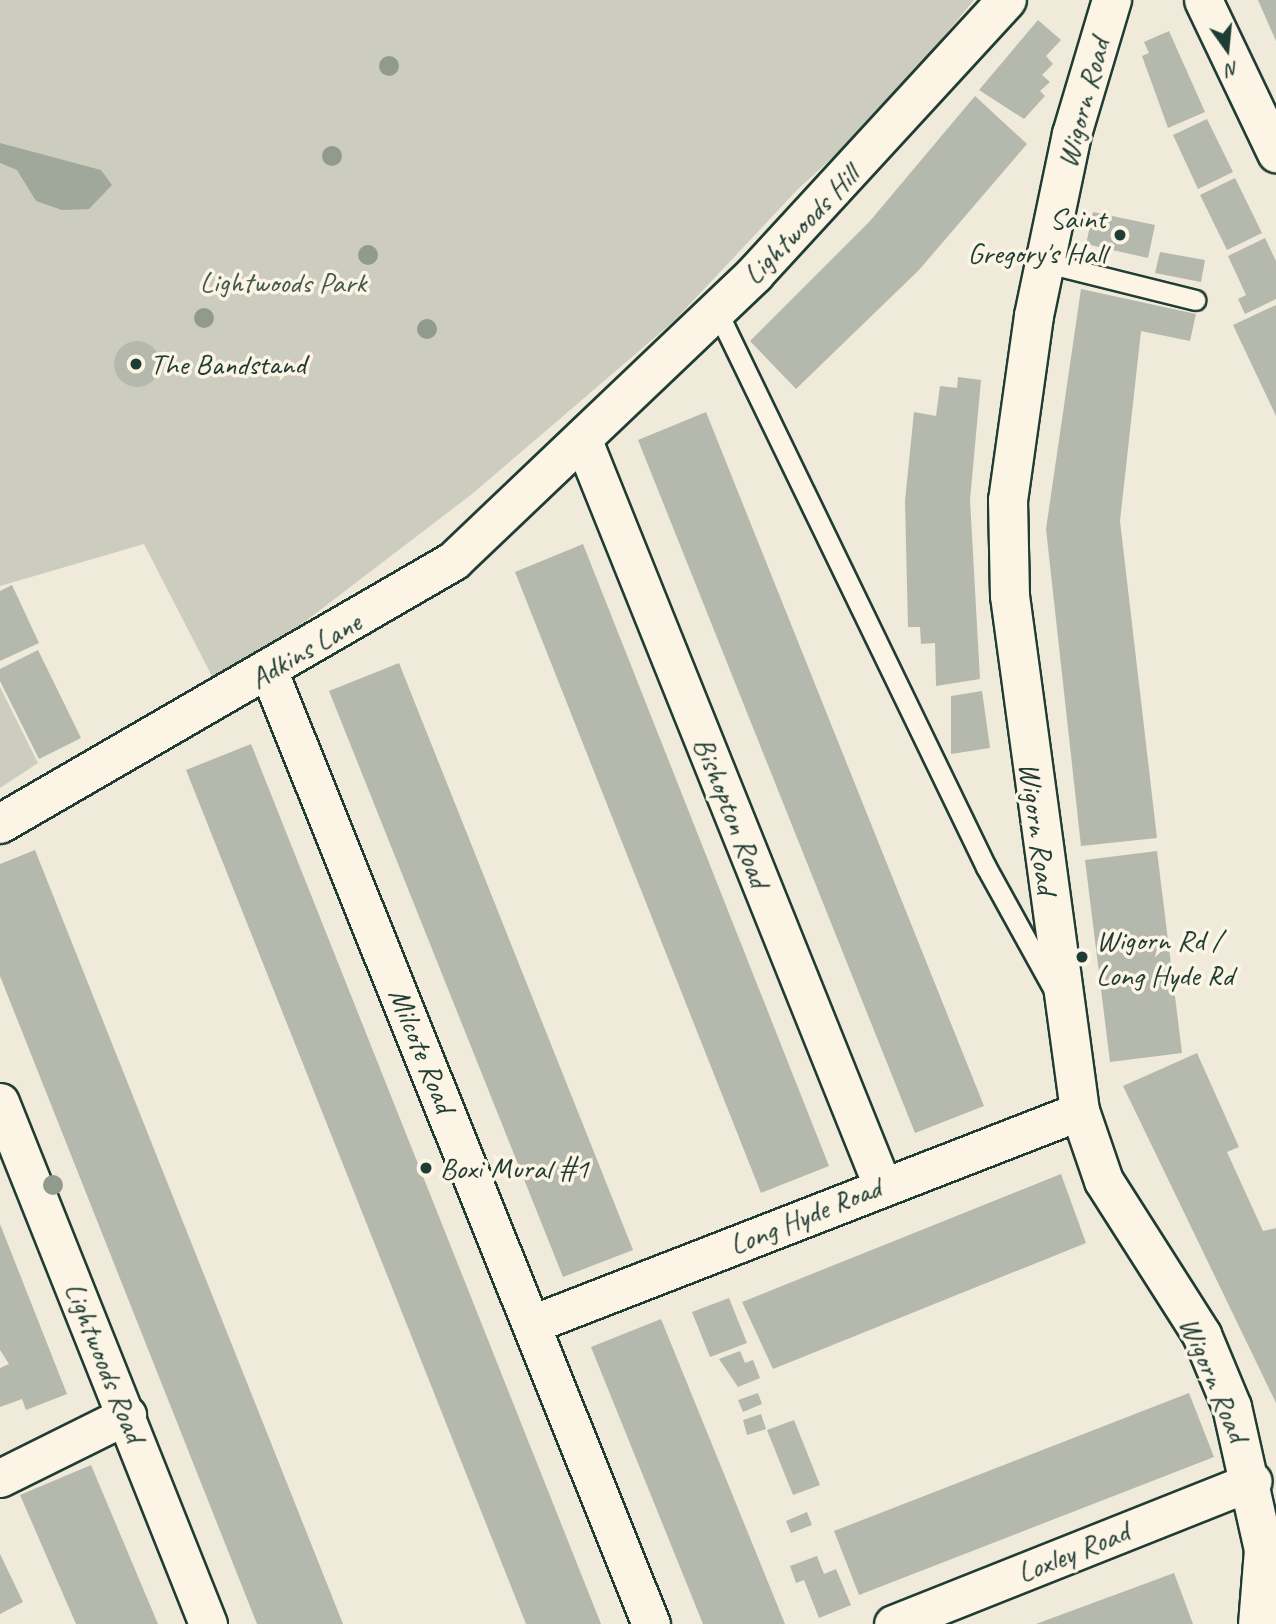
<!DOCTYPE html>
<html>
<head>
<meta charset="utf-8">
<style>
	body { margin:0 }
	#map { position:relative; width:1276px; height:1624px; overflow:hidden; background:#efeada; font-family:Caveat,sans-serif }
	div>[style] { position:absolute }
	.green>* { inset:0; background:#cccdbf }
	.water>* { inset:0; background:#9fa89a }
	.building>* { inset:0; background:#b5b9ad }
	.round { border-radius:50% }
	.roads { filter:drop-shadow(2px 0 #1f3d34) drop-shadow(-2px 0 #1f3d34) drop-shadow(0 2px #1f3d34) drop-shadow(0 -2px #1f3d34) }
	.lane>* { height:19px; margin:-9.5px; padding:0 9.5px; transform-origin:9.5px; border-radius:9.5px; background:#fcf5e5 }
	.street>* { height:37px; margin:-18.5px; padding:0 18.5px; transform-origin:18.5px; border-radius:18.5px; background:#fcf5e5 }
	.secondary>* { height:38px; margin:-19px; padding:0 19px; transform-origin:19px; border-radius:19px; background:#fcf5e5 }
	.trees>* { width:20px; height:20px; margin:-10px; border-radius:50%; background:#909b8e }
	.dots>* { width:19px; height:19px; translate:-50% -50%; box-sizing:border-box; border:4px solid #fcf5e5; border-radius:50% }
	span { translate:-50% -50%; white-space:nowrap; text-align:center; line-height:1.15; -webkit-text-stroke:7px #fcf5e5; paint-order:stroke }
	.street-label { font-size:30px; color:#1f3d34 }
	.poi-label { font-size:30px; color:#1f3d34 }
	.right { translate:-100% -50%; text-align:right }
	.left { translate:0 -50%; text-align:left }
	.park-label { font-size:30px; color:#425a50 }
	.north { position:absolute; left:1192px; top:14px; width:70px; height:70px; -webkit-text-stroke:5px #fcf5e5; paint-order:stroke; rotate:165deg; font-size:19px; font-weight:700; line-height:28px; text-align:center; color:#1f3d34 }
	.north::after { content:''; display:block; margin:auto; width:24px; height:32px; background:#1f3d34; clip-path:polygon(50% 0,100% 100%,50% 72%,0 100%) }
</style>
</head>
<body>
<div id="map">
	<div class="green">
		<div style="clip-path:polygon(0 0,974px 0,876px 118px,798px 189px,674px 321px,472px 494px,218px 688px,144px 544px,0 586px)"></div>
		<div style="clip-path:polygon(0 687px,38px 763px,0 788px)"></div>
	</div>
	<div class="water">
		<div style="clip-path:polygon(0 143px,101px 170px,112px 185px,89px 209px,62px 210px,36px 201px,17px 170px,0 163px)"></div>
	</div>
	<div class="building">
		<div style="clip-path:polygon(1258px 0,1276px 0,1276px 41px,1265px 16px)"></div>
		<div style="clip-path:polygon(1038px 20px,1061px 40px,1046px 56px,1053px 64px,1042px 75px,1050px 82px,1040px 91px,1045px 96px,1024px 119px,979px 90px)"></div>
		<div style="clip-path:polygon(1169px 31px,1205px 112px,1168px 128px,1142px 56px,1149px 53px,1144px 42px)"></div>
		<div style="clip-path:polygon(975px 96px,1027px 144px,919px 270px,796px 389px,750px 341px,870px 221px)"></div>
		<div style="clip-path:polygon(1207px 119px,1233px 172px,1198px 189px,1173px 135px)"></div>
		<div style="clip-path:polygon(1235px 178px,1262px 233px,1227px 250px,1200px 195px)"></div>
		<div style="clip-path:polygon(1093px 212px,1155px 225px,1148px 258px,1086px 244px)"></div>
		<div style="clip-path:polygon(1265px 238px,1276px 261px,1276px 299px,1245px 314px,1238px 299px,1246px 295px,1228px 256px)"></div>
		<div style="clip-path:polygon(1160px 252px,1205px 260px,1201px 282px,1155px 273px)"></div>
		<div style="clip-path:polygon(1081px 289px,1196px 314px,1190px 341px,1141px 331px,1120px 521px,1157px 838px,1081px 846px,1046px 529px)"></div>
		<div style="clip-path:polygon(1276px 305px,1276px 416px,1233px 325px)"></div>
		<div class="round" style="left:114px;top:341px;width:46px;height:46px"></div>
		<div style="clip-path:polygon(958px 377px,981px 380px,970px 500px,980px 679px,936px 686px,935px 643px,921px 644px,920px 627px,908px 627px,905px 501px,914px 412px,936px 416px,940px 386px,957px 388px)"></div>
		<div style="clip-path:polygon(706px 412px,984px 1106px,915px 1133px,638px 440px)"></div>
		<div style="clip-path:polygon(583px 544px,829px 1166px,761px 1193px,515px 572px)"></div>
		<div style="clip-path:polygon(12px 585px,39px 643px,0 661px,0 591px)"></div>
		<div style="clip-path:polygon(38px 650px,81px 738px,39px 759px,0 681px,0 669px)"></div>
		<div style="clip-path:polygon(399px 663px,633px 1250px,563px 1277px,329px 691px)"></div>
		<div style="clip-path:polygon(982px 691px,990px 748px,951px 754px,951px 696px)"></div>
		<div style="clip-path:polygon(251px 744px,601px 1624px,526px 1624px,186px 770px)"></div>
		<div style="clip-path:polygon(35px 850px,343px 1624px,257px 1624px,0 976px,0 864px)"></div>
		<div style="clip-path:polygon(1157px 851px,1182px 1053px,1110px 1062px,1085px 860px)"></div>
		<div style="clip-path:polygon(1197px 1053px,1239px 1147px,1227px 1152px,1263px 1231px,1276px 1228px,1276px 1403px,1123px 1086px)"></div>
		<div style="clip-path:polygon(1061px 1174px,1086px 1243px,773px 1369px,742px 1302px)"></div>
		<div style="clip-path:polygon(0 1224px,67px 1394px,26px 1410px,22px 1399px,0 1407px,0 1368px,9px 1364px,0 1350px)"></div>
		<div style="clip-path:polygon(729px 1298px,747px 1343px,710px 1357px,692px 1312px)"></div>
		<div style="clip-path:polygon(661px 1319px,785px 1624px,703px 1624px,591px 1347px)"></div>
		<div style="clip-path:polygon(740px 1351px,745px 1363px,753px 1360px,760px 1378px,738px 1387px,719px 1359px)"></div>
		<div style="clip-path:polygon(758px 1393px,762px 1404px,743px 1412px,738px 1400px)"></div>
		<div style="clip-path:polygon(1189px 1393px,1214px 1457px,859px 1595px,834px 1531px)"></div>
		<div style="clip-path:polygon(761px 1414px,766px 1429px,747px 1435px,743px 1420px)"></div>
		<div style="clip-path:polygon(794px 1420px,820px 1485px,793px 1495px,767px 1430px)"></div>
		<div style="clip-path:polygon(91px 1465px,158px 1624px,76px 1624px,20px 1495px)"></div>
		<div style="clip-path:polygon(807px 1512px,812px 1525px,791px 1533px,786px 1521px)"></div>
		<div style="clip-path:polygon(0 1554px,23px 1602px,0 1614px)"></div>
		<div style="clip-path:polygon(817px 1556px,824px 1574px,836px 1569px,851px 1605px,819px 1618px,804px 1580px,796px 1583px,790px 1566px)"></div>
		<div style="clip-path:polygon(1174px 1573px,1193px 1624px,1036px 1624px)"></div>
	</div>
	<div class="roads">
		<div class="lane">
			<div style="left:1043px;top:262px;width:157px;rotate:14deg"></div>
			<div style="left:717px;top:311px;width:618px;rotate:64.18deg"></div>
			<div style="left:986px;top:867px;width:141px;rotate:61.1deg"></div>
		</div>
		<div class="street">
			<div style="left:1203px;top:0;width:170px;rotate:64.5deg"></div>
			<div style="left:582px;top:438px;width:805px;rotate:68.12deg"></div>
			<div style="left:269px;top:672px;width:1026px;rotate:68.14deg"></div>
			<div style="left:0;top:1102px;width:562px;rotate:68.27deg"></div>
			<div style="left:532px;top:1324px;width:588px;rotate:-21.24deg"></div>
			<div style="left:0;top:1478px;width:142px;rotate:-26.4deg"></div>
			<div style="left:893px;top:1624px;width:387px;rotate:-21.7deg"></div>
		</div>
		<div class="secondary">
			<div style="left:1112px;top:0;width:140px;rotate:106.6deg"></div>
			<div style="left:1072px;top:134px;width:186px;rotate:101.8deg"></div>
			<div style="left:1034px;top:316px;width:186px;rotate:98deg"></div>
			<div style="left:1008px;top:500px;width:96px;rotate:88.8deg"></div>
			<div style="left:1010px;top:596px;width:520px;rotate:82.26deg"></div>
			<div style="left:1080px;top:1111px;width:74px;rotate:71.1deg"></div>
			<div style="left:1104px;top:1181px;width:183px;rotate:57.5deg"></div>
			<div style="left:1202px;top:1335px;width:78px;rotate:67.4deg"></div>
			<div style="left:1232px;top:1407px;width:147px;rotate:77.4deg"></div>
			<div style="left:1264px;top:1550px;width:74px;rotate:94.6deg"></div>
			<div style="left:0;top:824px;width:525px;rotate:-30.08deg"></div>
			<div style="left:454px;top:561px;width:416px;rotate:-43.6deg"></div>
			<div style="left:755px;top:274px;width:372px;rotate:-47.4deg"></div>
		</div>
	</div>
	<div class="trees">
		<div style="left:389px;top:66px"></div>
		<div style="left:332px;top:156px"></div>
		<div style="left:368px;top:255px"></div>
		<div style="left:204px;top:318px"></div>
		<div style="left:427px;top:329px"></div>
		<div style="left:53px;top:1185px"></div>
	</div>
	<div class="dots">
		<div style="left:1120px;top:235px;background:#1f3d34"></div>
		<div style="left:136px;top:364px;background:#1f3d34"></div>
		<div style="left:1082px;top:957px;background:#1f3d34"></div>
		<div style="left:426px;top:1168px;background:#1f3d34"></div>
	</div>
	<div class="street-label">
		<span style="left:1083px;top:103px;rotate:-75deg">Wigorn Road</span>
		<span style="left:801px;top:225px;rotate:-46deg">Lightwoods Hill</span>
		<span style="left:305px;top:650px;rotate:-30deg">Adkins Lane</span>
		<span style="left:732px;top:812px;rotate:68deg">Bishopton Road</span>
		<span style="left:1038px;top:828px;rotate:82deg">Wigorn Road</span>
		<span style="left:422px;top:1050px;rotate:68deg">Milcote Road</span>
		<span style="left:805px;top:1216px;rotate:-22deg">Long Hyde Road</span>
		<span style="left:105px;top:1362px;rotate:68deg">Lightwoods Road</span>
		<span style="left:1214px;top:1379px;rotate:67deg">Wigorn Road</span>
		<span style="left:1073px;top:1552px;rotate:-22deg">Loxley Road</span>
	</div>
	<div class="poi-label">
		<span class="right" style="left:1106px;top:235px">Saint<br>Gregory's Hall</span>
		<span class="left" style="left:150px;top:364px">The Bandstand</span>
		<span class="left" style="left:1096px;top:957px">Wigorn Rd /<br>Long Hyde Rd</span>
		<span class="left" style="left:440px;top:1168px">Boxi Mural #1</span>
	</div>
	<div class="park-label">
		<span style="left:283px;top:282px">Lightwoods Park</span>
	</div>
	<div class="north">N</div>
</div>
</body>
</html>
